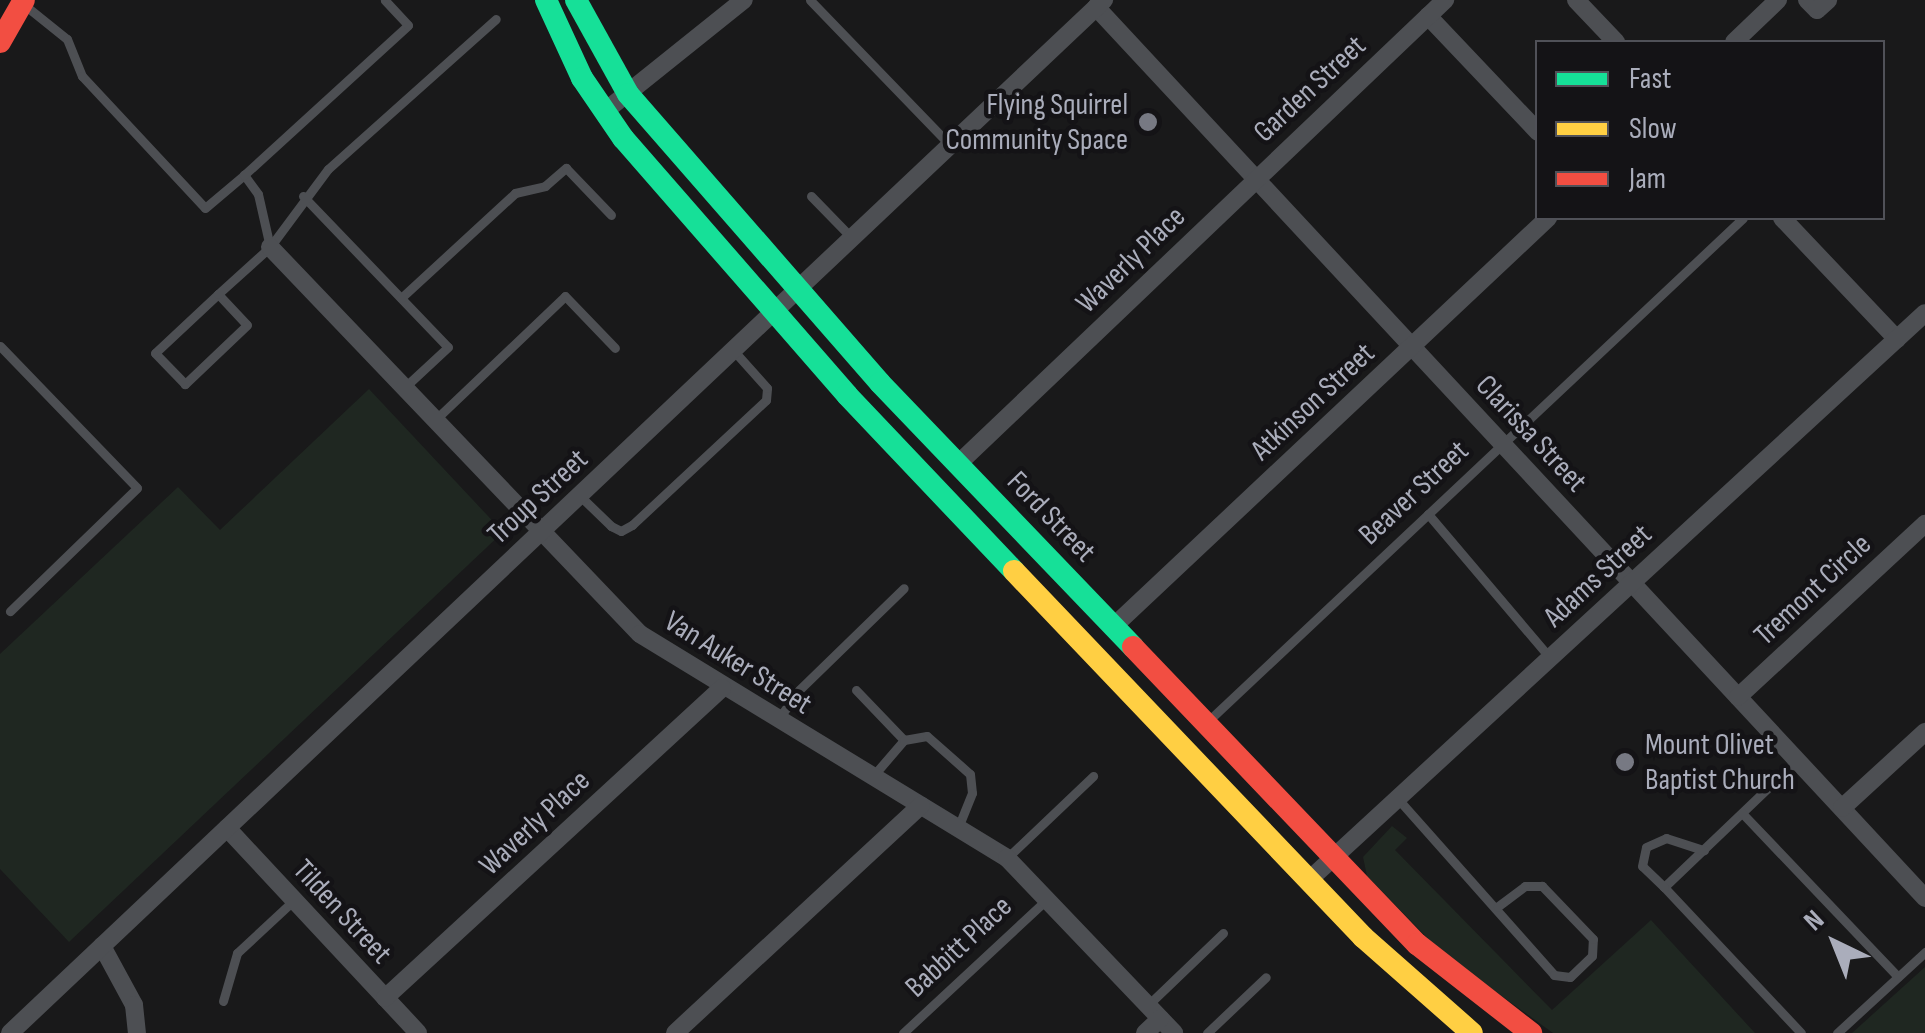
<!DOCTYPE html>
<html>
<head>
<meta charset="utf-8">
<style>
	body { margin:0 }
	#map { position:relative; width:1925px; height:1033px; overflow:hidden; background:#19191a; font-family:"Sofia Sans Condensed",sans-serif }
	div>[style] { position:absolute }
	.green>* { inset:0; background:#1f2721 }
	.lane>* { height:9px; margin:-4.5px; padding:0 4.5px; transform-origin:4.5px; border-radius:4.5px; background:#4d4f53 }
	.street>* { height:18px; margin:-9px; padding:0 9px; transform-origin:9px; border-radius:9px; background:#4d4f53 }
	.fast>* { height:22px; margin:-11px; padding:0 11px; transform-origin:11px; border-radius:11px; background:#16e098 }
	.slow>* { height:22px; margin:-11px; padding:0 11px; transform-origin:11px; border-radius:11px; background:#ffcf43 }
	.jam>* { height:22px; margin:-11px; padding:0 11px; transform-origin:11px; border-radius:11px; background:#f24e42 }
	.dots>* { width:28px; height:28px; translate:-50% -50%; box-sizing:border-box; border:5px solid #141316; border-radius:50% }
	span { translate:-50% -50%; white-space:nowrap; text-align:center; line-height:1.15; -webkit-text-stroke:9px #141316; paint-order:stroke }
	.street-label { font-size:30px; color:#aaadbb }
	.poi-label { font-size:30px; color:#aaadbb }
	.right { translate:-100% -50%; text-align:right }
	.left { translate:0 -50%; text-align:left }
	.legend { position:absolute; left:1535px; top:40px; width:350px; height:180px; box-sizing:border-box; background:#141316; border:2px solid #505158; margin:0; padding:12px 18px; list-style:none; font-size:30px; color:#aaadbb }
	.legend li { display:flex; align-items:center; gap:20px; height:50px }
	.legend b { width:50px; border:2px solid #505158 }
	.north { position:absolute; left:1785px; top:893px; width:100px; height:100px; -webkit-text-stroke:8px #141316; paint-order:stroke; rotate:317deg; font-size:28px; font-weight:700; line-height:40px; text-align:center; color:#aaadbb }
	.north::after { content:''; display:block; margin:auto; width:35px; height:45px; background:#aaadbb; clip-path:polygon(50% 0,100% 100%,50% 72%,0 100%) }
</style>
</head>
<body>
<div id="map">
	<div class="green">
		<div style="clip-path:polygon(369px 389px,503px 532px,69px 942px,0 869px,0 654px,178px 487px,220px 530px)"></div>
		<div style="clip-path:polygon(1392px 826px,1407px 838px,1395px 850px,1552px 1010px,1651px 920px,1755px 1033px,1553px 1033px,1442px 953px,1367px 876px,1363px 857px)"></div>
		<div style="clip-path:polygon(1925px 967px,1925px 1033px,1852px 1033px)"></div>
	</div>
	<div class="lane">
		<div style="left:810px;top:0;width:202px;rotate:46deg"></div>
		<div style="left:27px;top:7px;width:51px;rotate:38.7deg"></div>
		<div style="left:67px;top:39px;width:40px;rotate:68deg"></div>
		<div style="left:82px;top:76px;width:180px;rotate:47deg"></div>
		<div style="left:205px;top:208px;width:51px;rotate:-40.2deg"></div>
		<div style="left:303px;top:196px;width:209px;rotate:46.2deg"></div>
		<div style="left:448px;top:347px;width:59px;rotate:137.1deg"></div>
		<div style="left:811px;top:196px;width:57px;rotate:45.7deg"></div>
		<div style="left:270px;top:247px;width:54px;rotate:-102.8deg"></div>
		<div style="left:258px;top:194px;width:24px;rotate:-126deg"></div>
		<div style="left:244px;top:175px;width:222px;rotate:-42.4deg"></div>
		<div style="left:408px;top:25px;width:34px;rotate:-133deg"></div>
		<div style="left:218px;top:294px;width:42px;rotate:46.9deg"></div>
		<div style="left:247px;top:325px;width:86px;rotate:136.4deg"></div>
		<div style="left:185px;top:384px;width:43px;rotate:-134.1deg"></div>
		<div style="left:155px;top:353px;width:86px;rotate:-43.1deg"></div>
		<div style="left:218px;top:294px;width:70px;rotate:-42.1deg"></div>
		<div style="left:270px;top:247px;width:97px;rotate:-53.4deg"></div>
		<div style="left:328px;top:169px;width:225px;rotate:-41.8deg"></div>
		<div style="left:401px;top:298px;width:155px;rotate:-42.6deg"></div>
		<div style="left:515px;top:193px;width:31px;rotate:-13deg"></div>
		<div style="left:545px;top:186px;width:28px;rotate:-41deg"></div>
		<div style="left:566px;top:168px;width:65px;rotate:46.2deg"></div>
		<div style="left:0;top:346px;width:197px;rotate:46deg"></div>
		<div style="left:137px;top:488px;width:177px;rotate:135.9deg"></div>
		<div style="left:436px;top:419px;width:178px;rotate:-43.6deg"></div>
		<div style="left:565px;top:296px;width:72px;rotate:46.1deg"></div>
		<div style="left:579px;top:495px;width:45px;rotate:44.1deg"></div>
		<div style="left:611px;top:526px;width:11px;rotate:27deg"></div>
		<div style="left:621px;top:531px;width:13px;rotate:-29deg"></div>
		<div style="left:632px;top:525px;width:183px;rotate:-43deg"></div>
		<div style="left:766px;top:400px;width:12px;rotate:-85deg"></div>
		<div style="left:767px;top:388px;width:50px;rotate:-131.7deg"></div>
		<div style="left:1428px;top:514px;width:189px;rotate:49.7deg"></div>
		<div style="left:856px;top:690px;width:69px;rotate:46.2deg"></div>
		<div style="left:779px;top:718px;width:34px;rotate:-54deg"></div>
		<div style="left:799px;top:690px;width:146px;rotate:-44.2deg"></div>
		<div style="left:1206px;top:723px;width:737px;rotate:-43.24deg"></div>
		<div style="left:1797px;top:760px;width:184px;rotate:136.3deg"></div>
		<div style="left:1664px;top:887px;width:200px;rotate:46.8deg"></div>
		<div style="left:873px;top:776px;width:48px;rotate:-49.3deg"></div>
		<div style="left:904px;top:740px;width:23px;rotate:-10deg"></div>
		<div style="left:927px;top:736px;width:57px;rotate:41.5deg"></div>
		<div style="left:970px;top:774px;width:19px;rotate:84deg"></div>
		<div style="left:972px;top:793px;width:35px;rotate:112deg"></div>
		<div style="left:1398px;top:799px;width:235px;rotate:48.4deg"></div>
		<div style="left:1554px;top:975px;width:16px;rotate:7deg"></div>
		<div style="left:1570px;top:977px;width:30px;rotate:-44deg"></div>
		<div style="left:1592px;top:956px;width:17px;rotate:-87deg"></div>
		<div style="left:1593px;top:939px;width:74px;rotate:-133.9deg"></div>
		<div style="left:1542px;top:886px;width:17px;rotate:180deg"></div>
		<div style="left:1525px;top:886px;width:34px;rotate:143deg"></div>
		<div style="left:1742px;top:813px;width:226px;rotate:46.4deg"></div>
		<div style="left:1007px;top:858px;width:119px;rotate:-43.6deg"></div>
		<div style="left:1664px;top:887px;width:30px;rotate:-136deg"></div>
		<div style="left:1642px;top:866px;width:19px;rotate:-78deg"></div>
		<div style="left:1646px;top:847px;width:22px;rotate:-24deg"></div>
		<div style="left:1666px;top:838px;width:40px;rotate:18deg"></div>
		<div style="left:223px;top:1001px;width:50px;rotate:-73.7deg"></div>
		<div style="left:237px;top:953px;width:76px;rotate:-42.9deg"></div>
		<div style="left:1148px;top:1005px;width:104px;rotate:-43.8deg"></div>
		<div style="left:903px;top:1033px;width:195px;rotate:-42.9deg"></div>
		<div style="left:1207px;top:1033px;width:81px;rotate:-43.5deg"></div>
		<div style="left:1837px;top:1033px;width:120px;rotate:-42.6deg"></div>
	</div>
	<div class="street">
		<div style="left:1576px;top:0;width:58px;rotate:46.4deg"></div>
		<div style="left:1807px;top:0;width:14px;rotate:45deg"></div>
		<div style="left:1817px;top:10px;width:15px;rotate:-42deg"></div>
		<div style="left:1096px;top:7px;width:1217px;rotate:47.06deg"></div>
		<div style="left:1428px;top:16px;width:160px;rotate:46.5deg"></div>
		<div style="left:1734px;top:42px;width:61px;rotate:-43.7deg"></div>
		<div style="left:604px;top:112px;width:179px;rotate:-38.7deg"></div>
		<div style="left:1782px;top:218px;width:167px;rotate:46.5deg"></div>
		<div style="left:270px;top:247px;width:535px;rotate:46.29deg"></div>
		<div style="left:640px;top:634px;width:430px;rotate:31.4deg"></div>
		<div style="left:1007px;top:858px;width:242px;rotate:46.3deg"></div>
		<div style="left:958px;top:464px;width:673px;rotate:-43.61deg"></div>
		<div style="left:1114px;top:626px;width:596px;rotate:-43.23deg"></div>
		<div style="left:1738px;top:697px;width:255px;rotate:-42.8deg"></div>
		<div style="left:1842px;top:808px;width:113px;rotate:-42.5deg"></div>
		<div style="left:227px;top:828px;width:280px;rotate:47deg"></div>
		<div style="left:1309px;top:880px;width:837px;rotate:-42.63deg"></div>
		<div style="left:102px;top:946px;width:67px;rotate:61.5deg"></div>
		<div style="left:134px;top:1005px;width:28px;rotate:84deg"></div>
		<div style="left:385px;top:998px;width:458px;rotate:-42.6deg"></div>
		<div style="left:10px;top:1033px;width:1505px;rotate:-43.36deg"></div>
		<div style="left:675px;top:1033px;width:335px;rotate:-42.8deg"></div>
		<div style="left:1145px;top:1033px;width:21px;rotate:-43deg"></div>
	</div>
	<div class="fast">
		<div style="left:546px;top:0;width:86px;rotate:65.2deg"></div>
		<div style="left:582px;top:78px;width:73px;rotate:55.7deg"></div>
		<div style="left:623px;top:138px;width:341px;rotate:48.9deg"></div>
		<div style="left:847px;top:395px;width:243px;rotate:46.5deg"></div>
		<div style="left:576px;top:0;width:107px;rotate:61deg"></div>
		<div style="left:628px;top:94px;width:383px;rotate:48.9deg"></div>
		<div style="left:880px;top:383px;width:366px;rotate:46.2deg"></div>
	</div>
	<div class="slow">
		<div style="left:1014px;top:571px;width:506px;rotate:46.36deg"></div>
		<div style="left:1363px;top:937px;width:145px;rotate:41.4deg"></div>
	</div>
	<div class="jam">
		<div style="left:0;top:42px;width:48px;rotate:-60.3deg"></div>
		<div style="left:1133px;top:647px;width:411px;rotate:46.3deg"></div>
		<div style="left:1417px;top:944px;width:145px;rotate:38deg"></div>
	</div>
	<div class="dots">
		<div style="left:1148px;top:122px;background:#777983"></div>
		<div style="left:1625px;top:762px;background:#777983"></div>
	</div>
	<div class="street-label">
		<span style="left:1310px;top:89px;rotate:-43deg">Garden Street</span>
		<span style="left:1131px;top:260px;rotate:-44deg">Waverly Place</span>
		<span style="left:1313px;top:402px;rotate:-43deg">Atkinson Street</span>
		<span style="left:1531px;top:434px;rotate:47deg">Clarissa Street</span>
		<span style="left:1414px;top:493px;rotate:-43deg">Beaver Street</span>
		<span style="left:538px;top:497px;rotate:-43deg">Troup Street</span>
		<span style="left:1051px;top:517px;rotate:46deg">Ford Street</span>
		<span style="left:1598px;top:576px;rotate:-43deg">Adams Street</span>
		<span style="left:1813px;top:590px;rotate:-43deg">Tremont Circle</span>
		<span style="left:738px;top:663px;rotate:32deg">Van Auker Street</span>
		<span style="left:535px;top:823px;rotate:-43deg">Waverly Place</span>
		<span style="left:342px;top:912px;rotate:47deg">Tilden Street</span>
		<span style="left:959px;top:947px;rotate:-43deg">Babbitt Place</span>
	</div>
	<div class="poi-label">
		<span class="right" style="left:1128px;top:122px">Flying Squirrel<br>Community Space</span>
		<span class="left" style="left:1645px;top:762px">Mount Olivet<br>Baptist Church</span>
	</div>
	<ul class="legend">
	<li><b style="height:12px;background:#16e098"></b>Fast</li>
	<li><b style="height:12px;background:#ffcf43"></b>Slow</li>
	<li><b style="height:12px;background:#f24e42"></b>Jam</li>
	</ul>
	<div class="north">N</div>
</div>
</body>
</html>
